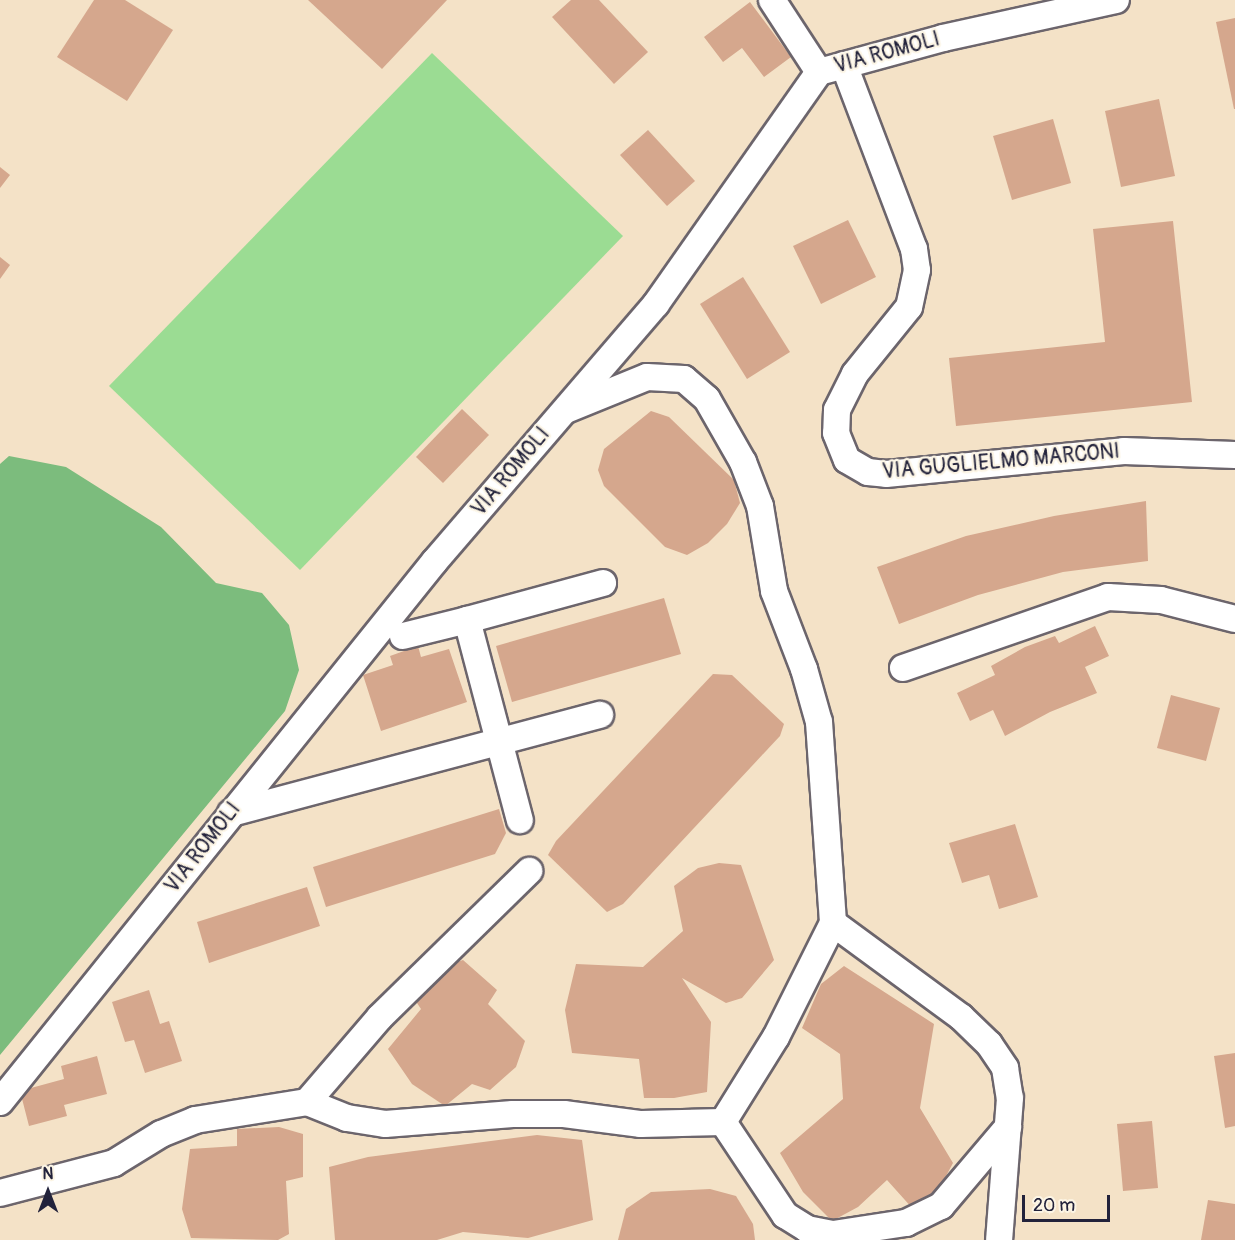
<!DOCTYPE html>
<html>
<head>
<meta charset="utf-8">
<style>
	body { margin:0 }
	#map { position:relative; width:1235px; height:1240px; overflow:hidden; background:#f4e2c7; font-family:Pangolin,sans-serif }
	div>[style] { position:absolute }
	.green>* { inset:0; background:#9bdc93 }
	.forest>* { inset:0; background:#7cbc7d }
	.building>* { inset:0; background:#d5a78d }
	.roads { filter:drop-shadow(2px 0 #6c656c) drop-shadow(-2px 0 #6c656c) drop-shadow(0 2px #6c656c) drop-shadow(0 -2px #6c656c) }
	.street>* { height:26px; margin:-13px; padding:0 13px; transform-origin:13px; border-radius:13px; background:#fff }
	span { translate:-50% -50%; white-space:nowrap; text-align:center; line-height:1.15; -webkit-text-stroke:4.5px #fcf5e5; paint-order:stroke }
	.street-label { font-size:21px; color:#22223b }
	.north { position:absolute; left:18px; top:1162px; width:60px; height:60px; -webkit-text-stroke:4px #fcf5e5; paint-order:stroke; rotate:0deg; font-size:16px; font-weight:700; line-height:24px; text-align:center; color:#22223b }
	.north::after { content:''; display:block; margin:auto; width:21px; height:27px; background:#22223b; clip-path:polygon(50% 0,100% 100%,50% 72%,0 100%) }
	.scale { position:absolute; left:1022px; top:1195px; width:88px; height:27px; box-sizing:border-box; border:3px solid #22223b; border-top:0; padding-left:8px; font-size:18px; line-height:21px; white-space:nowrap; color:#22223b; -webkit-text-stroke:4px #fcf5e5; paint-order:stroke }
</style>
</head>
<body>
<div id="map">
	<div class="green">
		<div style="clip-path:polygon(432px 53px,623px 236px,300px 570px,109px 386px)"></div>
	</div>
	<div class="forest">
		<div style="clip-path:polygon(9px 456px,66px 467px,161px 527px,216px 583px,262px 593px,289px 625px,299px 670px,285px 711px,0 1055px,0 464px)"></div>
	</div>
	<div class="building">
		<div style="clip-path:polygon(94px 0,125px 0,173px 30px,127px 101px,57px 57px)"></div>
		<div style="clip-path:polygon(308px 0,447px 0,382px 69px)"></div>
		<div style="clip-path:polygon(571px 0,599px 0,648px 52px,614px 84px,552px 17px)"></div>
		<div style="clip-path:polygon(750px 2px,791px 57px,764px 77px,742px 48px,723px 62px,704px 37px)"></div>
		<div style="clip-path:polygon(1235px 18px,1235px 109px,1234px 109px,1216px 22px)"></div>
		<div style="clip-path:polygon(1159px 99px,1175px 176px,1121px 187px,1105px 111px)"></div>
		<div style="clip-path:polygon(1053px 119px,1071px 183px,1012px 200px,993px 136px)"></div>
		<div style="clip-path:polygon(648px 130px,695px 181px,667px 206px,620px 155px)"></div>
		<div style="clip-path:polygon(0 167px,10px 175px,0 188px)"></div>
		<div style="clip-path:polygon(848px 220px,876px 277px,821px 304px,793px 246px)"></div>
		<div style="clip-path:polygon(1173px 221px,1192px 402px,956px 426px,949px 358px,1105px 342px,1093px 229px)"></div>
		<div style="clip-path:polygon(0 257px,10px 265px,0 279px)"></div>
		<div style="clip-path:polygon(743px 277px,790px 352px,747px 379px,700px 304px)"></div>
		<div style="clip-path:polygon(462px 409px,489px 435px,443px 483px,416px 457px)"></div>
		<div style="clip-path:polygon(651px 411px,669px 417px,734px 480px,740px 503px,727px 524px,708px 543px,687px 555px,665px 547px,604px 486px,598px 470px,604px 449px)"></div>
		<div style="clip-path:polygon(1146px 501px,1148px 561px,1063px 572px,978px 595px,899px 624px,877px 567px,966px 536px,1054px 516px)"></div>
		<div style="clip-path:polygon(664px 598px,681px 654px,512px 702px,496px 646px)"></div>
		<div style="clip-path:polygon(1095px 626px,1109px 656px,1085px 667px,1097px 693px,1050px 712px,1005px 736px,993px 710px,970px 721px,957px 693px,995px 675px,991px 666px,1025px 647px,1055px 636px,1059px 643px)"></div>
		<div style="clip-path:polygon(418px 646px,421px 657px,449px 649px,467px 702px,381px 731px,363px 675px,393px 665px,390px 656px)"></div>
		<div style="clip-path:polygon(713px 674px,732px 675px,784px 724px,780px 736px,623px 904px,607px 912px,548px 855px,556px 841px)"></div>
		<div style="clip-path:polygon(1171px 695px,1220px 708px,1206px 761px,1157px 748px)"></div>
		<div style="clip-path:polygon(499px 809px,506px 833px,495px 854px,326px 907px,313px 867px)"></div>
		<div style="clip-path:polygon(1015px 824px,1038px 897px,999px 909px,989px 875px,962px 883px,949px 843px)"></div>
		<div style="clip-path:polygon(719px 863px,741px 865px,774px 960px,742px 998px,726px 1003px,682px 978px,711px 1022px,707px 1092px,674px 1098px,644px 1098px,639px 1059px,572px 1053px,565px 1010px,576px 964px,643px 967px,683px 931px,674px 886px,698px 868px)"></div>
		<div style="clip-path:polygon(307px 887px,320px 926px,209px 963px,197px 922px)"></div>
		<div style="clip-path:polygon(463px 960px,497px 990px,488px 1004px,525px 1041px,516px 1067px,490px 1090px,472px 1084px,445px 1106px,412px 1084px,388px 1049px,421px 1009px,413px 997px,442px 967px)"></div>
		<div style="clip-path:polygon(844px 966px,934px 1024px,920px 1108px,953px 1163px,939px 1189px,913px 1209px,887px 1180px,858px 1207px,832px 1221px,803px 1192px,780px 1153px,843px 1099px,840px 1054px,802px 1028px,821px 984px)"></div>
		<div style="clip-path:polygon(149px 990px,160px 1024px,169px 1021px,182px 1061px,145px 1073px,134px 1040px,125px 1042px,112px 1002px)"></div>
		<div style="clip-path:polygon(1235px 1053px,1235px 1126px,1225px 1128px,1214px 1056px)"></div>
		<div style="clip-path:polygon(97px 1056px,107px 1094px,64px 1105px,67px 1116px,29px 1126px,20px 1091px,64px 1079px,61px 1066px)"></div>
		<div style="clip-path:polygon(1152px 1121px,1158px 1188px,1123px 1191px,1117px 1124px)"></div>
		<div style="clip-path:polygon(279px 1127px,303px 1134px,303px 1177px,286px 1181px,289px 1234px,278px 1240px,191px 1238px,182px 1209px,190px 1149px,237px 1146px,237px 1129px)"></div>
		<div style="clip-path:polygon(537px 1135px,582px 1140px,593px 1220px,528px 1238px,463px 1232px,437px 1240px,335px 1240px,329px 1167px,368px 1157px)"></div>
		<div style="clip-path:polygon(710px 1189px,736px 1196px,753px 1224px,755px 1240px,618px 1240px,626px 1209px,651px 1192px)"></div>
		<div style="clip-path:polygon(1208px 1200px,1235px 1204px,1235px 1240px,1201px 1240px)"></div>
	</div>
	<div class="roads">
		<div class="street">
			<div style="left:772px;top:0;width:86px;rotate:56.9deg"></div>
			<div style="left:844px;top:65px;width:197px;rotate:69.2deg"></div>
			<div style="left:914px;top:249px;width:21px;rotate:82deg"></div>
			<div style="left:917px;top:270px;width:38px;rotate:102deg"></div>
			<div style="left:909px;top:307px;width:86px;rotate:128.9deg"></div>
			<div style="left:855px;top:374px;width:40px;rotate:116.6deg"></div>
			<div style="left:837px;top:410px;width:23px;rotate:92deg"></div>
			<div style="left:836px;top:433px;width:29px;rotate:68deg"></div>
			<div style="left:847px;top:460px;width:24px;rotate:30deg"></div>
			<div style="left:868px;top:472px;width:18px;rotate:6deg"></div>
			<div style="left:886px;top:474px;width:239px;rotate:-5.5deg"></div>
			<div style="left:1124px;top:451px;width:111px;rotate:2.1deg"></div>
			<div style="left:566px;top:410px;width:87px;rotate:-22.2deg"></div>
			<div style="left:647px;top:377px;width:37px;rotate:3deg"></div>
			<div style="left:684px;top:379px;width:30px;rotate:41deg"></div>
			<div style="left:707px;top:399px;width:73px;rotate:60.3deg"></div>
			<div style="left:743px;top:462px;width:47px;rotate:68.9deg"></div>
			<div style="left:760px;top:506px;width:86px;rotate:80.6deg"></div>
			<div style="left:774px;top:591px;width:84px;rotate:69deg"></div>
			<div style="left:804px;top:669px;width:55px;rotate:74.2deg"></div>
			<div style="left:819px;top:722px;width:201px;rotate:86deg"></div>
			<div style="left:833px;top:923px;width:159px;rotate:36.3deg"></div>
			<div style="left:961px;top:1017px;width:39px;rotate:44deg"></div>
			<div style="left:989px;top:1044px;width:29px;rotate:56deg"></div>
			<div style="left:1005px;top:1068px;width:30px;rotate:81deg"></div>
			<div style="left:1010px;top:1098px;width:142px;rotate:94.4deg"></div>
			<div style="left:467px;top:620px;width:141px;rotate:-15.2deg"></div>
			<div style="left:403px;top:636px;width:66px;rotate:-14deg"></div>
			<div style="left:467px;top:620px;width:207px;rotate:75.2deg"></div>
			<div style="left:903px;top:668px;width:217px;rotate:-19.1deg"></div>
			<div style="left:1108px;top:597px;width:53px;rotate:3.2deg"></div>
			<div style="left:1161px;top:600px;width:76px;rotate:14.4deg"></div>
			<div style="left:231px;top:813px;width:382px;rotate:-14.9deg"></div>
			<div style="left:0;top:1102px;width:694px;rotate:-51.2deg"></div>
			<div style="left:435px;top:561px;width:339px;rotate:-49.3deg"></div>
			<div style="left:656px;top:304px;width:284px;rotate:-54.9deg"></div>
			<div style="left:819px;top:72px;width:129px;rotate:-15.3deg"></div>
			<div style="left:943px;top:38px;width:177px;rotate:-12.4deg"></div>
			<div style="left:307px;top:1102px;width:112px;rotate:-49.3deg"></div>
			<div style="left:380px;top:1017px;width:209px;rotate:-44.4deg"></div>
			<div style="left:723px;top:1122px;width:100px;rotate:-58.1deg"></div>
			<div style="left:776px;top:1037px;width:127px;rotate:-63.4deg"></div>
			<div style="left:0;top:1193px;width:118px;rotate:-14.7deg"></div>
			<div style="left:114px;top:1163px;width:55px;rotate:-31.7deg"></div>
			<div style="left:161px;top:1134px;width:37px;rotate:-22deg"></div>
			<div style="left:195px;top:1120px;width:113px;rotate:-9.1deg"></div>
			<div style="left:307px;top:1102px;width:43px;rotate:21.8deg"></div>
			<div style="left:347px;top:1118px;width:38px;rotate:9deg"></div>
			<div style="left:385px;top:1124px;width:128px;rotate:-4.5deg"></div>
			<div style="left:513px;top:1114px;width:51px"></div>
			<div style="left:564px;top:1114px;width:78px;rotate:7.4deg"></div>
			<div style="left:641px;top:1124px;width:82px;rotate:-1.4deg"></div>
			<div style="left:723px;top:1122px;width:112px;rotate:56.3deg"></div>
			<div style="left:785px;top:1215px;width:26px;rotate:32deg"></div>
			<div style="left:807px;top:1229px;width:26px;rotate:11deg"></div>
			<div style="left:833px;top:1234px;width:74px;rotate:-8.6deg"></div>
			<div style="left:906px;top:1223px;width:39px;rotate:-26deg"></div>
			<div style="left:941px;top:1206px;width:104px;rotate:-49.7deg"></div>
		</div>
	</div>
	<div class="street-label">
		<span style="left:887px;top:53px;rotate:-15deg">VIA ROMOLI</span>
		<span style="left:1001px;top:462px;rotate:-5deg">VIA GUGLIELMO MARCONI</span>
		<span style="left:511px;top:472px;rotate:-50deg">VIA ROMOLI</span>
		<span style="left:203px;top:848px;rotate:-52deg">VIA ROMOLI</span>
	</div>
	<div class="north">N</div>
	<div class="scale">20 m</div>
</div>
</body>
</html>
